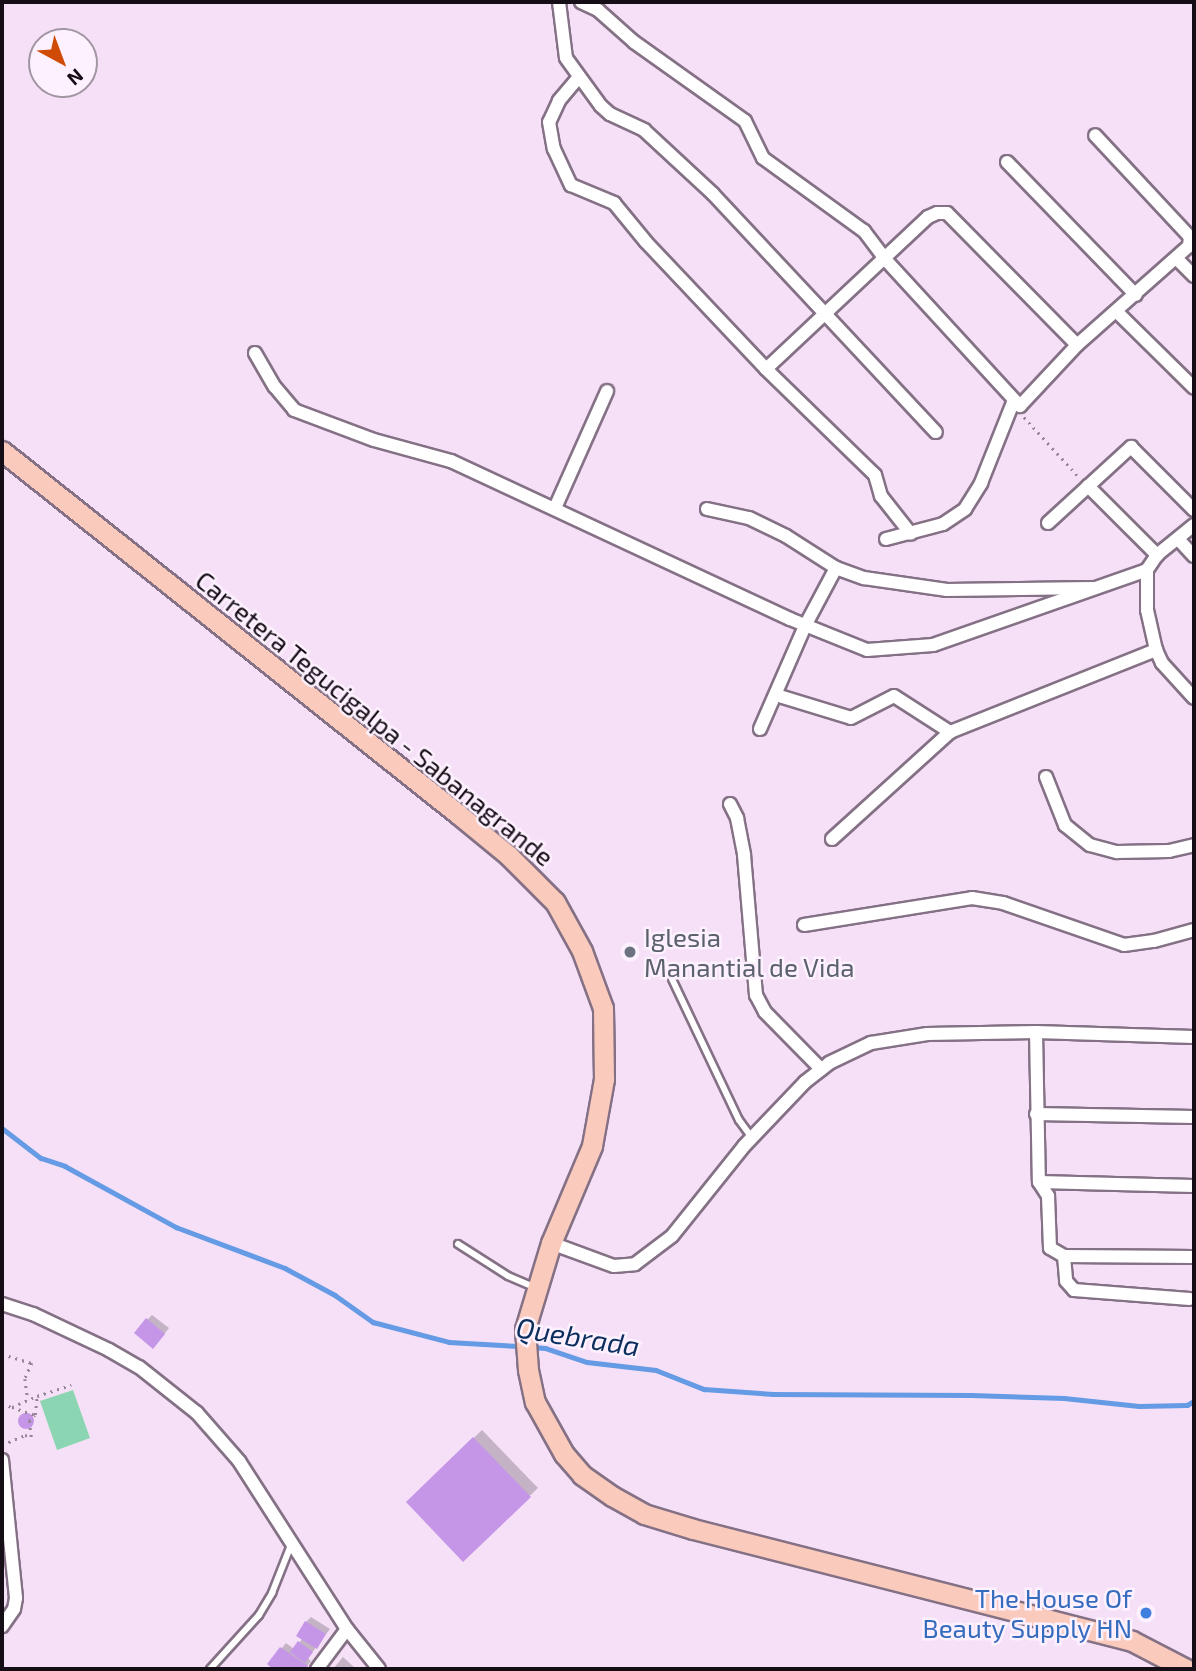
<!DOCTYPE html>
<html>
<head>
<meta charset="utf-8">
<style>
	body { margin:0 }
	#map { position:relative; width:1196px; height:1671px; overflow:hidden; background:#f6e0f7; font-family:"Exo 2",sans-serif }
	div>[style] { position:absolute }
	.green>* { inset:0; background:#8bd5b2 }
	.shadow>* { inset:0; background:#0003 }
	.round { border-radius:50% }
	.stream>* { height:4.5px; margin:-2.25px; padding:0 2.25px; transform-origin:2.25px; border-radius:2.25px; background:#659ae4 }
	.building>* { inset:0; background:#c596e7 }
	.path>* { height:2.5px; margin-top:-1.25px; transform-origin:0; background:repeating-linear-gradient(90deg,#948495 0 2px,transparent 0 7px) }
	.roads { filter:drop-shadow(2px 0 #847185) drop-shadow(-2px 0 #847185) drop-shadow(0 2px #847185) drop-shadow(0 -2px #847185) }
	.service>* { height:6px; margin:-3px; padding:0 3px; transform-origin:3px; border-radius:3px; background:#fff }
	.minor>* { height:12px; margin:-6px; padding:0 6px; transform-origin:6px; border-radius:6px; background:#fff }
	.trunk>* { height:19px; margin:-9.5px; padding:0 9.5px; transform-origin:9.5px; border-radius:9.5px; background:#facabc }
	.dots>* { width:19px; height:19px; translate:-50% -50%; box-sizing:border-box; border:4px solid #fef1ff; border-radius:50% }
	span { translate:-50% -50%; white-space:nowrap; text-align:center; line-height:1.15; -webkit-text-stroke:5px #fef1ff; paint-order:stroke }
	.street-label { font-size:26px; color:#150e16 }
	.worship-label { font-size:26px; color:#5b616d }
	.left { translate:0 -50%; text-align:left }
	.shop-label { font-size:26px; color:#366cbe }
	.right { translate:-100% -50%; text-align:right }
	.water-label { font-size:28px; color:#0b2e5d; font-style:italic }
	.frame { position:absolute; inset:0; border:4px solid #150e16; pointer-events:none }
	.north { position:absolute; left:28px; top:28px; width:70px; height:70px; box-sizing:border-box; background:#fef1ff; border:2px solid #a196a2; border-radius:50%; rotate:139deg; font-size:19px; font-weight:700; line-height:28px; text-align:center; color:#150e16 }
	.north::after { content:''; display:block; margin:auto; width:24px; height:32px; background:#d04b06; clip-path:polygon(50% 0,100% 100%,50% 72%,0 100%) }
</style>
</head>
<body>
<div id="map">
	<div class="green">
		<div style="clip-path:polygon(73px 1390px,90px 1438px,57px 1450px,40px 1401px)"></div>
	</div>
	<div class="shadow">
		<div style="clip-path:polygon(152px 1315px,169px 1328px,158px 1342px,147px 1320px)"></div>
		<div class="round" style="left:21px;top:1413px;width:12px;height:12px"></div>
		<div style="clip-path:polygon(482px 1430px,538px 1488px,463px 1560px,408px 1502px)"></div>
		<div style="clip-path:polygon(311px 1617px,330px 1629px,308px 1658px,311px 1661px,305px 1669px,276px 1669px,269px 1664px,286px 1643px,294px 1649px,303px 1638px,306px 1622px)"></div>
		<div style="clip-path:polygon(343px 1657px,356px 1669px,333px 1669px)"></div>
	</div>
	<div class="stream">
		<div style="left:2px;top:1128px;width:49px;rotate:37.6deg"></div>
		<div style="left:41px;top:1158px;width:25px;rotate:18deg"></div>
		<div style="left:65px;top:1166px;width:127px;rotate:28.8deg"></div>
		<div style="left:176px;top:1227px;width:116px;rotate:20.6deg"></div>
		<div style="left:285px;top:1268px;width:57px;rotate:28.4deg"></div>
		<div style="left:335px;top:1295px;width:47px;rotate:35.4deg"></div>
		<div style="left:373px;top:1322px;width:79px;rotate:14.7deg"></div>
		<div style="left:449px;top:1342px;width:70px;rotate:3.3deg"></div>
		<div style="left:532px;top:1347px;width:13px;rotate:4deg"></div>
		<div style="left:545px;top:1348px;width:44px;rotate:18.4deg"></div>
		<div style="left:587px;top:1362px;width:69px;rotate:6.6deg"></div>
		<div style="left:656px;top:1370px;width:52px;rotate:21.6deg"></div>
		<div style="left:704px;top:1389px;width:69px;rotate:4.1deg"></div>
		<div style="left:773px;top:1394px;width:198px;rotate:0.3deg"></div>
		<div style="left:971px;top:1395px;width:93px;rotate:1.8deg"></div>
		<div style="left:1064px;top:1398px;width:75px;rotate:6.1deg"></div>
		<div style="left:1139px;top:1406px;width:48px;rotate:-1.2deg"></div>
		<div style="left:1187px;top:1405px;width:8px;rotate:-30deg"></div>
	</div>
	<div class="building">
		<div style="clip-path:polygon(146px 1318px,165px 1334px,153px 1349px,134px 1333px)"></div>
		<div class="round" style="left:18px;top:1413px;width:16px;height:16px"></div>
		<div style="clip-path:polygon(473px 1437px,531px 1497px,463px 1562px,406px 1502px)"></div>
		<div style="clip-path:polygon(305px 1621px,326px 1634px,317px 1649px,296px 1636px)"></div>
		<div style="clip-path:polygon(298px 1641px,313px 1652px,305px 1663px,290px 1652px)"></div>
		<div style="clip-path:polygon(280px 1647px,308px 1666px,306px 1669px,273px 1669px,267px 1664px)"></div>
	</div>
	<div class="path">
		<div style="left:1024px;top:417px;width:80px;rotate:47.5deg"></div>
		<div style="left:2px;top:1354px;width:31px;rotate:17deg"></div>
		<div style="left:32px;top:1363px;width:17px;rotate:114deg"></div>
		<div style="left:25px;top:1379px;width:21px;rotate:82deg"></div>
		<div style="left:2px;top:1404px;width:10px;rotate:17deg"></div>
		<div style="left:12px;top:1407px;width:27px;rotate:-24deg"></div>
		<div style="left:12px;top:1407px;width:24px;rotate:19deg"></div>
		<div style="left:2px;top:1445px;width:25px;rotate:-23deg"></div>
		<div style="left:25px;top:1435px;width:6px;rotate:18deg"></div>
		<div style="left:31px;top:1437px;width:16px;rotate:-97deg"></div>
		<div style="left:29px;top:1421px;width:8px;rotate:-45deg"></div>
		<div style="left:35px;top:1415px;width:19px;rotate:-84deg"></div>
		<div style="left:37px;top:1396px;width:36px;rotate:-18deg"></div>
	</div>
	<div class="roads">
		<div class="service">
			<div style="left:672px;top:979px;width:156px;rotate:64.6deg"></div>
			<div style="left:739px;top:1120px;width:22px;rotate:54deg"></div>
			<div style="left:458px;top:1244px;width:59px;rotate:32.6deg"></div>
			<div style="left:508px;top:1276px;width:28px;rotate:23deg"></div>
			<div style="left:210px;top:1669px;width:73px;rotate:-47.8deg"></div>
			<div style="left:259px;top:1615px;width:26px;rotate:-59deg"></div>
			<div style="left:272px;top:1593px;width:52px;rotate:-68.4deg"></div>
		</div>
		<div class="minor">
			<div style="left:559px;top:2px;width:56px;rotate:82.9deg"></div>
			<div style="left:566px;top:58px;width:59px;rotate:53.9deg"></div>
			<div style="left:601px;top:106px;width:12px;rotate:42deg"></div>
			<div style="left:610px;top:114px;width:38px;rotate:25deg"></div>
			<div style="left:644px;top:130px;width:94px;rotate:42.8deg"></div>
			<div style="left:713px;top:194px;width:326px;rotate:46.9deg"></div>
			<div style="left:581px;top:2px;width:19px;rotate:25deg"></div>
			<div style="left:598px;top:10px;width:48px;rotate:41.6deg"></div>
			<div style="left:634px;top:42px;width:136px;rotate:35.4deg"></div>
			<div style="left:745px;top:121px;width:41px;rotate:64.1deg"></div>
			<div style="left:763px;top:158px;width:125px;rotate:35.9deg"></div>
			<div style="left:864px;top:231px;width:34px;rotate:53deg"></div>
			<div style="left:884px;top:258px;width:201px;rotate:47.4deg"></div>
			<div style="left:1020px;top:406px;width:83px;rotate:-46.9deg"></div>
			<div style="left:1077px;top:345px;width:149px;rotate:-41.5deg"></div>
			<div style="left:1189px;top:246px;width:9px;rotate:-84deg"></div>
			<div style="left:1190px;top:237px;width:139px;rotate:-133deg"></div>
			<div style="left:578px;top:78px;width:30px;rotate:130deg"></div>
			<div style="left:559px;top:101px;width:23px;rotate:115deg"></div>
			<div style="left:549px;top:122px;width:27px;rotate:80deg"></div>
			<div style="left:554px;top:149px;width:40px;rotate:65deg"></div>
			<div style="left:571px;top:185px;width:47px;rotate:22.7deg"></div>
			<div style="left:614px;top:203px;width:50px;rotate:50.6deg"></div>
			<div style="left:646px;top:242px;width:175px;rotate:46.6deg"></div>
			<div style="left:766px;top:369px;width:152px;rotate:44.2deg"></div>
			<div style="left:875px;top:475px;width:22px;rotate:74deg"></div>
			<div style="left:881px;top:496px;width:48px;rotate:51.7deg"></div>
			<div style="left:1007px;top:162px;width:185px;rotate:45.9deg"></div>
			<div style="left:1177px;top:259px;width:24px;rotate:45deg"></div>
			<div style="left:1117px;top:312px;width:108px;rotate:44.6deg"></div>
			<div style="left:255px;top:353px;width:39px;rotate:60deg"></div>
			<div style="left:275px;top:387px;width:30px;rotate:50deg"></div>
			<div style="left:294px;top:410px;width:85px;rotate:20.6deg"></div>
			<div style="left:374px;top:440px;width:80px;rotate:15.3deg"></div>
			<div style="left:451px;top:461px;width:374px;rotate:25deg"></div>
			<div style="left:790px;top:619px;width:83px;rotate:21.9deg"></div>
			<div style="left:867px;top:650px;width:66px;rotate:-4.3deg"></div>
			<div style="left:933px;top:645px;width:227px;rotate:-19.3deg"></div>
			<div style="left:766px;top:369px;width:222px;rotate:-43.2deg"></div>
			<div style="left:928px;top:217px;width:10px;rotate:-24deg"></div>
			<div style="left:937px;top:213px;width:10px"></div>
			<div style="left:947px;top:213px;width:185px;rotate:45.4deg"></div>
			<div style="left:1088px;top:486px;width:98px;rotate:45deg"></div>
			<div style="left:555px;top:508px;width:128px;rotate:-66deg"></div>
			<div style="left:707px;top:509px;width:43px;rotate:12.1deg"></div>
			<div style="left:749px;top:518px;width:41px;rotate:25.9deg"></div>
			<div style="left:786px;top:536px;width:59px;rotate:32.6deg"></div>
			<div style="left:836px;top:568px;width:30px;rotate:20deg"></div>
			<div style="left:864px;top:578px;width:84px;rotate:8.2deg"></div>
			<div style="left:947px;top:590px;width:146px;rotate:-0.8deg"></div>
			<div style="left:1048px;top:523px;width:113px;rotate:-42.5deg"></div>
			<div style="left:1131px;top:447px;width:89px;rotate:45deg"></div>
			<div style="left:1194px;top:525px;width:48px;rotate:141deg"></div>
			<div style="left:1157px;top:555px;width:18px;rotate:124deg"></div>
			<div style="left:1147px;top:570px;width:40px;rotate:90deg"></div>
			<div style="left:1147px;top:610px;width:41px;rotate:77.3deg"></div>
			<div style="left:1156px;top:650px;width:14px;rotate:65deg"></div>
			<div style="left:1162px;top:663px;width:47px;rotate:47.6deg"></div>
			<div style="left:886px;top:539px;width:59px;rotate:-14.7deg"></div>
			<div style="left:943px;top:524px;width:27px;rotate:-34deg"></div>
			<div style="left:965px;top:509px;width:31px;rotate:-58deg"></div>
			<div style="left:981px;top:483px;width:89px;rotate:-68.3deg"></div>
			<div style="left:1178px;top:539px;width:23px;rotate:47deg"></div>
			<div style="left:776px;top:695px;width:78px;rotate:17deg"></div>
			<div style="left:851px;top:718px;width:48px;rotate:-27.1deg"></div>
			<div style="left:894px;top:696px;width:67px;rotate:32.7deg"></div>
			<div style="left:760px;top:729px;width:112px;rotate:-66.4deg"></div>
			<div style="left:805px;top:626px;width:66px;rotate:-61.9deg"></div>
			<div style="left:1046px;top:777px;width:52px;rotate:68.4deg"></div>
			<div style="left:1065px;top:825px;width:32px;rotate:39deg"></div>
			<div style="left:1090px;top:845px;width:28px;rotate:15deg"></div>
			<div style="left:1117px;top:852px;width:52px;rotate:-1.1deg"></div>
			<div style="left:1169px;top:851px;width:26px;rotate:-13deg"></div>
			<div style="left:730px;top:804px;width:16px;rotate:63deg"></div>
			<div style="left:737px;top:818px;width:38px;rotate:79deg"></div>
			<div style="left:744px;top:855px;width:141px;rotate:85.1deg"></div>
			<div style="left:756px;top:995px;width:19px;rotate:62deg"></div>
			<div style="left:765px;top:1012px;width:80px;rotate:45.5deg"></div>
			<div style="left:832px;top:839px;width:159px;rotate:-42.2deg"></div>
			<div style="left:950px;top:732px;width:222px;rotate:-21.7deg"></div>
			<div style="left:804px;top:925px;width:170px;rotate:-9.1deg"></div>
			<div style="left:972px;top:898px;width:31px;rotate:9deg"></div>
			<div style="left:1003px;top:903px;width:128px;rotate:19.1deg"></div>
			<div style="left:1124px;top:945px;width:30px;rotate:-8deg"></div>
			<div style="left:1154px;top:941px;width:41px;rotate:-15.4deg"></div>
			<div style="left:1036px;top:1032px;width:150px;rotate:88.9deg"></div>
			<div style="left:1039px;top:1182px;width:17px;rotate:57deg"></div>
			<div style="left:1048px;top:1196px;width:52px;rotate:87.8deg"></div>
			<div style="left:1050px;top:1248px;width:16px;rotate:30deg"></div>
			<div style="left:1064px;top:1256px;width:130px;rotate:0.4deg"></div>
			<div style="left:1036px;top:1114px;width:158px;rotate:1.1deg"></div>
			<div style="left:1039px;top:1182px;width:155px;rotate:1.5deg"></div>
			<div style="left:551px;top:1243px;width:67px;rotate:20.1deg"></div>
			<div style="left:614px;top:1266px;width:21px;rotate:-5deg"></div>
			<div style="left:635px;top:1264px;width:46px;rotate:-37.1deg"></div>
			<div style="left:672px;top:1236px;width:115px;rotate:-51.3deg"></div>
			<div style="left:744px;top:1146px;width:88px;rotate:-46.4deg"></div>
			<div style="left:805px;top:1082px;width:31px;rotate:-38deg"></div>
			<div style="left:829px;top:1063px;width:47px;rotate:-25.5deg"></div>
			<div style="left:871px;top:1043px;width:57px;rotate:-9.1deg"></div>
			<div style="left:927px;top:1034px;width:109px;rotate:-1.1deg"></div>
			<div style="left:1036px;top:1032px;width:158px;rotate:1.8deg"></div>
			<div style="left:1064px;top:1256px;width:25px;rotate:85deg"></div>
			<div style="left:1066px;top:1281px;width:12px;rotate:48deg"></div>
			<div style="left:1074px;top:1290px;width:116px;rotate:4.4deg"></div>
			<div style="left:2px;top:1304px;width:33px;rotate:18deg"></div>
			<div style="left:33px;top:1314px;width:84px;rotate:25.3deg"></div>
			<div style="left:109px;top:1350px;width:34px;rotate:30deg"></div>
			<div style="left:139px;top:1367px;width:74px;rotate:38.4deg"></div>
			<div style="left:197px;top:1413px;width:64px;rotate:48.8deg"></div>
			<div style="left:239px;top:1461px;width:200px;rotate:57.3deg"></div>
			<div style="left:347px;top:1629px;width:51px;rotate:51.3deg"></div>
			<div style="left:2px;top:1460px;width:139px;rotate:84.2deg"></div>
			<div style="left:16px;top:1598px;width:11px;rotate:100deg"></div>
			<div style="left:14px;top:1609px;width:21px;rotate:125deg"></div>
			<div style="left:317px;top:1669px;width:50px;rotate:-53.1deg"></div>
		</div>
		<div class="trunk">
			<div style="left:2px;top:451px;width:583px;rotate:38.52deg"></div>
			<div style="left:458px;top:814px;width:65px;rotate:39.4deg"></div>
			<div style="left:508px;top:855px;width:66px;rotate:45deg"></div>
			<div style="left:555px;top:902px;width:56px;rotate:61.1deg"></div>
			<div style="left:582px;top:951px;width:61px;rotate:69.8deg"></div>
			<div style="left:603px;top:1008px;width:71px;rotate:89.2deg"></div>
			<div style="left:604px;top:1079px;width:68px;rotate:100.2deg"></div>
			<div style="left:592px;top:1146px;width:105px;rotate:112.9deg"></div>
			<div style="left:551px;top:1243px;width:90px;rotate:106.8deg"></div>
			<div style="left:525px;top:1329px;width:41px;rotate:85.8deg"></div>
			<div style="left:528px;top:1370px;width:33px;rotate:78deg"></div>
			<div style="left:535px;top:1402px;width:60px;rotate:60.9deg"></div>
			<div style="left:564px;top:1454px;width:28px;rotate:49deg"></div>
			<div style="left:582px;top:1475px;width:37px;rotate:35deg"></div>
			<div style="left:612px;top:1496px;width:37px;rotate:29deg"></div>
			<div style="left:644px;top:1514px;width:51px;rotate:17deg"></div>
			<div style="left:693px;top:1529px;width:453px;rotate:14.3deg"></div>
			<div style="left:1132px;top:1641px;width:61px;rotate:27.4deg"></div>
		</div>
	</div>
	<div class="dots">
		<div style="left:630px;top:952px;background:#6b7280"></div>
		<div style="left:1146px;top:1613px;background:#3f7fe0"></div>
	</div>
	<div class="street-label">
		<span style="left:375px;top:718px;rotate:39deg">Carretera Tegucigalpa - Sabanagrande</span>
	</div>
	<div class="worship-label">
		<span class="left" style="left:644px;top:952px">Iglesia<br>Manantial de Vida</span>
	</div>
	<div class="shop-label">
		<span class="right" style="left:1132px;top:1613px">The House Of<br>Beauty Supply HN</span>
	</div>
	<div class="water-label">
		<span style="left:578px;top:1336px;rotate:9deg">Quebrada</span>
	</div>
	<div class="frame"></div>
	<div class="north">N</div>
</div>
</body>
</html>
